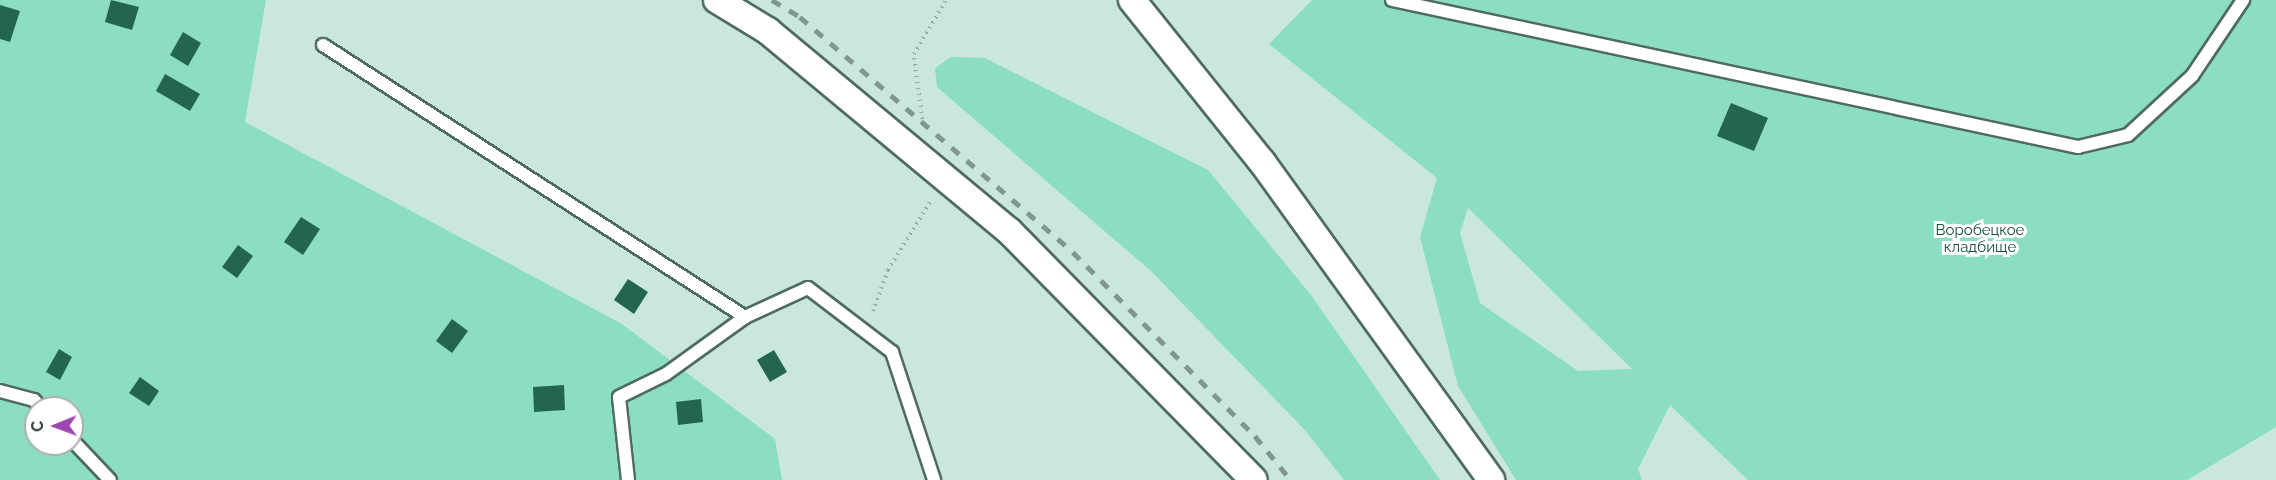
<!DOCTYPE html>
<html>
<head>
<meta charset="utf-8">
<style>
	body { margin:0 }
	#map { position:relative; width:2276px; height:480px; overflow:hidden; background:#cae7dc; font-family:Raleway,sans-serif }
	div>[style] { position:absolute }
	.green>* { inset:0; background:#8bdec2 }
	.building>* { inset:0; background:#236551 }
	.path>* { height:4px; margin-top:-2px; transform-origin:0; background:repeating-linear-gradient(90deg,#96ada4 0 1.5px,transparent 0 6px) }
	.roads { filter:drop-shadow(2px 0 #506b61) drop-shadow(-2px 0 #506b61) drop-shadow(0 2px #506b61) drop-shadow(0 -2px #506b61) }
	.service>* { height:12px; margin:-6px; padding:0 6px; transform-origin:6px; border-radius:6px; background:#fff }
	.minor>* { height:26px; margin:-13px; padding:0 13px; transform-origin:13px; border-radius:13px; background:#fff }
	.rail>* { height:4.5px; margin-top:-2.25px; transform-origin:0; background:repeating-linear-gradient(90deg,#81968e 0 10px,transparent 0 20px) }
	span { translate:-50% -50%; white-space:nowrap; text-align:center; line-height:1.15; -webkit-text-stroke:6px #fff; paint-order:stroke }
	.park-label { font-size:15px; color:#194d3e }
	.north { position:absolute; left:24px; top:396px; width:60px; height:60px; box-sizing:border-box; background:#fff; border:2px solid #acb1af; border-radius:50%; rotate:269deg; font-size:16px; font-weight:700; line-height:24px; text-align:center; color:#2f3b36 }
	.north::after { content:''; display:block; margin:auto; width:21px; height:27px; background:#9e46b2; clip-path:polygon(50% 0,100% 100%,50% 72%,0 100%) }
</style>
</head>
<body>
<div id="map">
	<div class="green">
		<div style="clip-path:polygon(evenodd,0 0,266px 0,245px 122px,622px 324px,775px 439px,782px 480px,0 480px,0 0,36px 408px,72px 408px,72px 444px,36px 444px,36px 408px)"></div>
		<div style="clip-path:polygon(evenodd,1312px 0,2276px 0,2276px 427px,2187px 480px,1748px 480px,1670px 405px,1638px 469px,1642px 480px,1516px 480px,1458px 386px,1420px 237px,1437px 178px,1269px 44px,1312px 0,1468px 208px,1632px 369px,1578px 371px,1480px 303px,1460px 233px,1468px 208px)"></div>
		<div style="clip-path:polygon(951px 57px,985px 58px,1208px 170px,1311px 295px,1440px 480px,1344px 480px,1304px 429px,1151px 271px,937px 87px,935px 68px)"></div>
	</div>
	<div class="building">
		<div style="clip-path:polygon(111px 0,139px 7px,132px 30px,105px 22px)"></div>
		<div style="clip-path:polygon(0 5px,20px 11px,10px 42px,0 39px)"></div>
		<div style="clip-path:polygon(183px 32px,201px 43px,188px 66px,170px 55px)"></div>
		<div style="clip-path:polygon(165px 74px,200px 94px,190px 111px,156px 91px)"></div>
		<div style="clip-path:polygon(1731px 103px,1768px 118px,1754px 151px,1717px 136px)"></div>
		<div style="clip-path:polygon(301px 217px,320px 229px,303px 255px,284px 242px)"></div>
		<div style="clip-path:polygon(238px 245px,253px 256px,237px 278px,222px 267px)"></div>
		<div style="clip-path:polygon(628px 279px,648px 292px,634px 314px,614px 300px)"></div>
		<div style="clip-path:polygon(452px 319px,468px 331px,452px 353px,436px 341px)"></div>
		<div style="clip-path:polygon(59px 349px,72px 357px,60px 380px,46px 372px)"></div>
		<div style="clip-path:polygon(774px 350px,787px 372px,770px 382px,757px 360px)"></div>
		<div style="clip-path:polygon(140px 377px,159px 391px,149px 406px,129px 393px)"></div>
		<div style="clip-path:polygon(564px 385px,565px 410px,534px 412px,533px 387px)"></div>
		<div style="clip-path:polygon(701px 399px,703px 422px,678px 425px,676px 402px)"></div>
	</div>
	<div class="path">
		<div style="left:922px;top:119px;width:65px;rotate:-97deg"></div>
		<div style="left:914px;top:54px;width:63px;rotate:-59.3deg"></div>
		<div style="left:873px;top:311px;width:44px;rotate:-69.9deg"></div>
		<div style="left:888px;top:270px;width:80px;rotate:-58.3deg"></div>
	</div>
	<div class="roads">
		<div class="service">
			<div style="left:1392px;top:0;width:702px;rotate:12.09deg"></div>
			<div style="left:2078px;top:147px;width:51px;rotate:-13.5deg"></div>
			<div style="left:2128px;top:135px;width:87px;rotate:-42.7deg"></div>
			<div style="left:2192px;top:76px;width:92px;rotate:-56.1deg"></div>
			<div style="left:323px;top:45px;width:502px;rotate:32.8deg"></div>
			<div style="left:0;top:391px;width:35px;rotate:15deg"></div>
			<div style="left:34px;top:400px;width:11px;rotate:49deg"></div>
			<div style="left:72px;top:440px;width:55px;rotate:46.5deg"></div>
			<div style="left:628px;top:480px;width:83px;rotate:-96.2deg"></div>
			<div style="left:619px;top:397px;width:52px;rotate:-26.1deg"></div>
			<div style="left:666px;top:374px;width:97px;rotate:-35.8deg"></div>
			<div style="left:745px;top:317px;width:69px;rotate:-24.7deg"></div>
			<div style="left:808px;top:288px;width:106px;rotate:37.3deg"></div>
			<div style="left:892px;top:352px;width:135px;rotate:71.8deg"></div>
		</div>
		<div class="minor">
			<div style="left:717px;top:0;width:60px;rotate:31.3deg"></div>
			<div style="left:768px;top:31px;width:313px;rotate:39.7deg"></div>
			<div style="left:1009px;top:231px;width:349px;rotate:45.5deg"></div>
			<div style="left:1132px;top:0;width:208px;rotate:51.3deg"></div>
			<div style="left:1262px;top:162px;width:392px;rotate:54.2deg"></div>
		</div>
	</div>
	<div class="rail">
		<div style="left:772px;top:0;width:33px;rotate:31deg"></div>
		<div style="left:800px;top:17px;width:360px;rotate:40.7deg"></div>
		<div style="left:1073px;top:252px;width:259px;rotate:45.3deg"></div>
		<div style="left:1255px;top:436px;width:57px;rotate:50.7deg"></div>
	</div>
	<div class="park-label">
		<span style="left:1980px;top:239px">Воробецкое<br>кладбище</span>
	</div>
	<div class="north">С</div>
</div>
</body>
</html>
